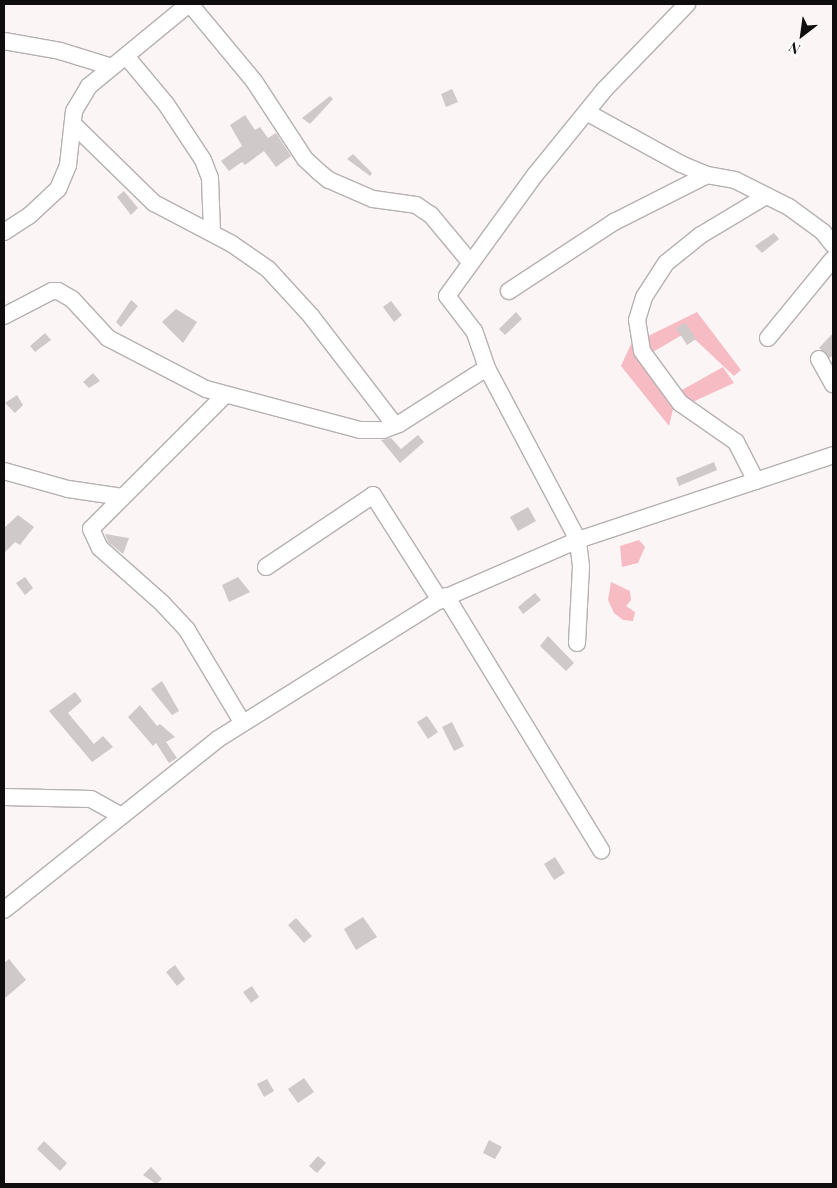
<!DOCTYPE html>
<html>
<head>
<meta charset="utf-8">
<style>
	body { margin:0 }
	#map { position:relative; width:837px; height:1188px; overflow:hidden; background:#fbf5f5; font-family:"Playfair Display",serif }
	div>[style] { position:absolute }
	.green>* { inset:0; background:#f7bbc4 }
	.building>* { inset:0; background:#cfc9c9 }
	.roads { filter:drop-shadow(1px 0 #b6b1b1) drop-shadow(-1px 0 #b6b1b1) drop-shadow(0 1px #b6b1b1) drop-shadow(0 -1px #b6b1b1) }
	.minor>* { height:16px; margin:-8px; padding:0 8px; transform-origin:8px; border-radius:8px; background:#fff }
	span { translate:-50% -50%; white-space:nowrap; text-align:center; line-height:1.15; -webkit-text-stroke:5px #fff; paint-order:stroke }
	.frame { position:absolute; inset:0; border:5px solid #0f0d0d; pointer-events:none }
	.north { position:absolute; left:777px; top:10px; width:50px; height:50px; -webkit-text-stroke:4px #fff; paint-order:stroke; rotate:210deg; font-size:14px; font-weight:700; line-height:20px; text-align:center; color:#0f0d0d }
	.north::after { content:''; display:block; margin:auto; width:18px; height:22px; background:#0f0d0d; clip-path:polygon(50% 0,100% 100%,50% 72%,0 100%) }
</style>
</head>
<body>
<div id="map">
	<div class="green">
		<div style="clip-path:polygon(697px 312px,741px 370px,734px 376px,687px 332px,646px 356px,638px 341px)"></div>
		<div style="clip-path:polygon(631px 344px,675px 401px,669px 426px,621px 366px)"></div>
		<div style="clip-path:polygon(723px 367px,734px 383px,686px 405px,682px 390px)"></div>
		<div style="clip-path:polygon(639px 540px,645px 547px,638px 563px,622px 567px,620px 546px)"></div>
		<div style="clip-path:polygon(611px 582px,630px 591px,631px 600px,626px 606px,635px 612px,633px 621px,623px 620px,614px 613px,608px 600px)"></div>
	</div>
	<div class="building">
		<div style="clip-path:polygon(452px 89px,458px 102px,446px 107px,441px 94px)"></div>
		<div style="clip-path:polygon(330px 96px,333px 99px,310px 124px,302px 118px)"></div>
		<div style="clip-path:polygon(245px 115px,255px 130px,260px 127px,268px 138px,276px 133px,291px 156px,276px 167px,264px 151px,245px 165px,242px 162px,229px 171px,221px 161px,242px 146px,230px 125px)"></div>
		<div style="clip-path:polygon(353px 154px,372px 173px,370px 176px,347px 159px)"></div>
		<div style="clip-path:polygon(124px 191px,138px 208px,131px 215px,117px 197px)"></div>
		<div style="clip-path:polygon(774px 233px,779px 239px,762px 253px,755px 246px)"></div>
		<div style="clip-path:polygon(131px 300px,138px 306px,121px 327px,116px 322px)"></div>
		<div style="clip-path:polygon(391px 301px,402px 315px,394px 322px,383px 307px)"></div>
		<div style="clip-path:polygon(176px 309px,197px 322px,183px 343px,162px 322px)"></div>
		<div style="clip-path:polygon(516px 312px,522px 319px,505px 335px,499px 329px)"></div>
		<div style="clip-path:polygon(686px 323px,696px 339px,687px 345px,676px 328px)"></div>
		<div style="clip-path:polygon(45px 333px,51px 340px,35px 352px,30px 346px)"></div>
		<div style="clip-path:polygon(833px 333px,833px 355px,830px 358px,819px 348px)"></div>
		<div style="clip-path:polygon(93px 373px,100px 381px,89px 388px,83px 382px)"></div>
		<div style="clip-path:polygon(17px 395px,23px 405px,15px 413px,5px 403px)"></div>
		<div style="clip-path:polygon(418px 435px,424px 442px,400px 463px,381px 440px,391px 438px,401px 449px)"></div>
		<div style="clip-path:polygon(714px 462px,717px 470px,679px 486px,676px 478px)"></div>
		<div style="clip-path:polygon(528px 507px,536px 521px,518px 531px,510px 517px)"></div>
		<div style="clip-path:polygon(18px 515px,34px 527px,20px 545px,15px 542px,4px 553px,4px 528px)"></div>
		<div style="clip-path:polygon(105px 534px,129px 538px,123px 554px,108px 542px)"></div>
		<div style="clip-path:polygon(25px 577px,33px 588px,25px 595px,16px 583px)"></div>
		<div style="clip-path:polygon(238px 577px,250px 592px,229px 602px,222px 585px)"></div>
		<div style="clip-path:polygon(535px 593px,541px 600px,523px 614px,518px 607px)"></div>
		<div style="clip-path:polygon(548px 636px,574px 663px,566px 671px,540px 646px)"></div>
		<div style="clip-path:polygon(162px 681px,179px 711px,172px 715px,151px 689px)"></div>
		<div style="clip-path:polygon(75px 692px,82px 701px,68px 713px,94px 744px,103px 736px,113px 747px,92px 762px,49px 711px)"></div>
		<div style="clip-path:polygon(140px 705px,157px 726px,160px 724px,175px 737px,166px 742px,177px 758px,169px 763px,156px 743px,153px 746px,128px 717px)"></div>
		<div style="clip-path:polygon(427px 716px,438px 732px,428px 739px,417px 722px)"></div>
		<div style="clip-path:polygon(452px 722px,464px 746px,454px 751px,442px 727px)"></div>
		<div style="clip-path:polygon(555px 857px,565px 873px,554px 880px,544px 864px)"></div>
		<div style="clip-path:polygon(363px 917px,377px 937px,356px 950px,344px 929px)"></div>
		<div style="clip-path:polygon(296px 918px,312px 936px,304px 943px,288px 925px)"></div>
		<div style="clip-path:polygon(9px 959px,26px 980px,4px 999px,4px 963px)"></div>
		<div style="clip-path:polygon(175px 965px,185px 979px,177px 986px,166px 972px)"></div>
		<div style="clip-path:polygon(252px 986px,259px 997px,251px 1003px,243px 992px)"></div>
		<div style="clip-path:polygon(304px 1078px,314px 1092px,298px 1103px,288px 1089px)"></div>
		<div style="clip-path:polygon(267px 1079px,274px 1091px,264px 1097px,257px 1084px)"></div>
		<div style="clip-path:polygon(489px 1140px,502px 1147px,495px 1159px,483px 1153px)"></div>
		<div style="clip-path:polygon(44px 1141px,67px 1163px,60px 1171px,37px 1149px)"></div>
		<div style="clip-path:polygon(318px 1156px,326px 1163px,317px 1173px,309px 1166px)"></div>
		<div style="clip-path:polygon(151px 1167px,162px 1179px,156px 1184px,143px 1175px)"></div>
	</div>
	<div class="roads">
		<div class="minor">
			<div style="left:190px;top:4px;width:100px;rotate:50.3deg"></div>
			<div style="left:254px;top:81px;width:93px;rotate:56.8deg"></div>
			<div style="left:305px;top:159px;width:19px;rotate:43deg"></div>
			<div style="left:319px;top:172px;width:13px;rotate:39deg"></div>
			<div style="left:329px;top:180px;width:48px;rotate:23.4deg"></div>
			<div style="left:373px;top:199px;width:43px;rotate:7.9deg"></div>
			<div style="left:416px;top:205px;width:18px;rotate:34deg"></div>
			<div style="left:431px;top:215px;width:62px;rotate:50.2deg"></div>
			<div style="left:4px;top:41px;width:57px;rotate:10.1deg"></div>
			<div style="left:60px;top:51px;width:54px;rotate:17.1deg"></div>
			<div style="left:126px;top:56px;width:62px;rotate:50.2deg"></div>
			<div style="left:166px;top:104px;width:67px;rotate:56.5deg"></div>
			<div style="left:203px;top:160px;width:19px;rotate:69deg"></div>
			<div style="left:210px;top:178px;width:55px;rotate:87.9deg"></div>
			<div style="left:588px;top:113px;width:106px;rotate:28.7deg"></div>
			<div style="left:681px;top:164px;width:28px;rotate:23deg"></div>
			<div style="left:707px;top:175px;width:28px;rotate:10deg"></div>
			<div style="left:735px;top:180px;width:60px;rotate:26.6deg"></div>
			<div style="left:789px;top:207px;width:42px;rotate:36.3deg"></div>
			<div style="left:823px;top:232px;width:16px;rotate:52deg"></div>
			<div style="left:73px;top:124px;width:113px;rotate:44.3deg"></div>
			<div style="left:154px;top:203px;width:88px;rotate:27.7deg"></div>
			<div style="left:232px;top:244px;width:44px;rotate:34.8deg"></div>
			<div style="left:268px;top:269px;width:64px;rotate:47.5deg"></div>
			<div style="left:311px;top:316px;width:138px;rotate:52.4deg"></div>
			<div style="left:4px;top:232px;width:30px;rotate:-33deg"></div>
			<div style="left:29px;top:216px;width:40px;rotate:-43deg"></div>
			<div style="left:58px;top:189px;width:26px;rotate:-67deg"></div>
			<div style="left:68px;top:165px;width:54px;rotate:-83.7deg"></div>
			<div style="left:74px;top:111px;width:29px;rotate:-59deg"></div>
			<div style="left:89px;top:86px;width:129px;rotate:-39.4deg"></div>
			<div style="left:509px;top:291px;width:126px;rotate:-33.3deg"></div>
			<div style="left:614px;top:222px;width:104px;rotate:-26.8deg"></div>
			<div style="left:4px;top:316px;width:54px;rotate:-27.5deg"></div>
			<div style="left:52px;top:291px;width:6px"></div>
			<div style="left:58px;top:291px;width:16px;rotate:30deg"></div>
			<div style="left:72px;top:299px;width:53px;rotate:47.3deg"></div>
			<div style="left:108px;top:338px;width:110px;rotate:27.5deg"></div>
			<div style="left:206px;top:389px;width:159px;rotate:14.9deg"></div>
			<div style="left:360px;top:430px;width:23px"></div>
			<div style="left:383px;top:430px;width:17px;rotate:-21deg"></div>
			<div style="left:399px;top:424px;width:104px;rotate:-32.5deg"></div>
			<div style="left:768px;top:338px;width:102px;rotate:-50.6deg"></div>
			<div style="left:819px;top:359px;width:29px;rotate:61deg"></div>
			<div style="left:224px;top:396px;width:188px;rotate:135deg"></div>
			<div style="left:91px;top:529px;width:21px;rotate:65deg"></div>
			<div style="left:100px;top:548px;width:83px;rotate:41.6deg"></div>
			<div style="left:162px;top:603px;width:37px;rotate:47deg"></div>
			<div style="left:187px;top:630px;width:107px;rotate:59.1deg"></div>
			<div style="left:4px;top:471px;width:66px;rotate:15.7deg"></div>
			<div style="left:68px;top:489px;width:55px;rotate:8.4deg"></div>
			<div style="left:756px;top:481px;width:44px;rotate:-117.1deg"></div>
			<div style="left:736px;top:442px;width:68px;rotate:-145.1deg"></div>
			<div style="left:680px;top:403px;width:64px;rotate:-126.2deg"></div>
			<div style="left:642px;top:351px;width:31px;rotate:-99deg"></div>
			<div style="left:637px;top:320px;width:24px;rotate:-73deg"></div>
			<div style="left:644px;top:297px;width:40px;rotate:-57.1deg"></div>
			<div style="left:666px;top:263px;width:45px;rotate:-38.7deg"></div>
			<div style="left:701px;top:235px;width:76px;rotate:-31deg"></div>
			<div style="left:266px;top:567px;width:129px;rotate:-33.9deg"></div>
			<div style="left:373px;top:495px;width:125px;rotate:57.5deg"></div>
			<div style="left:446px;top:596px;width:298px;rotate:58.6deg"></div>
			<div style="left:577px;top:643px;width:77px;rotate:-87deg"></div>
			<div style="left:581px;top:566px;width:26px;rotate:-97deg"></div>
			<div style="left:578px;top:540px;width:195px;rotate:-117.9deg"></div>
			<div style="left:487px;top:368px;width:39px;rotate:-109deg"></div>
			<div style="left:474px;top:331px;width:44px;rotate:-127.6deg"></div>
			<div style="left:447px;top:296px;width:150px;rotate:-54deg"></div>
			<div style="left:535px;top:175px;width:111px;rotate:-50.9deg"></div>
			<div style="left:605px;top:89px;width:118px;rotate:-46deg"></div>
			<div style="left:4px;top:797px;width:87px;rotate:1.3deg"></div>
			<div style="left:91px;top:799px;width:35px;rotate:29deg"></div>
			<div style="left:4px;top:910px;width:274px;rotate:-38.6deg"></div>
			<div style="left:218px;top:739px;width:262px;rotate:-32.1deg"></div>
			<div style="left:440px;top:600px;width:150px;rotate:-23.5deg"></div>
			<div style="left:578px;top:540px;width:269px;rotate:-18.4deg"></div>
		</div>
	</div>
	<div class="frame"></div>
	<div class="north">N</div>
</div>
</body>
</html>
